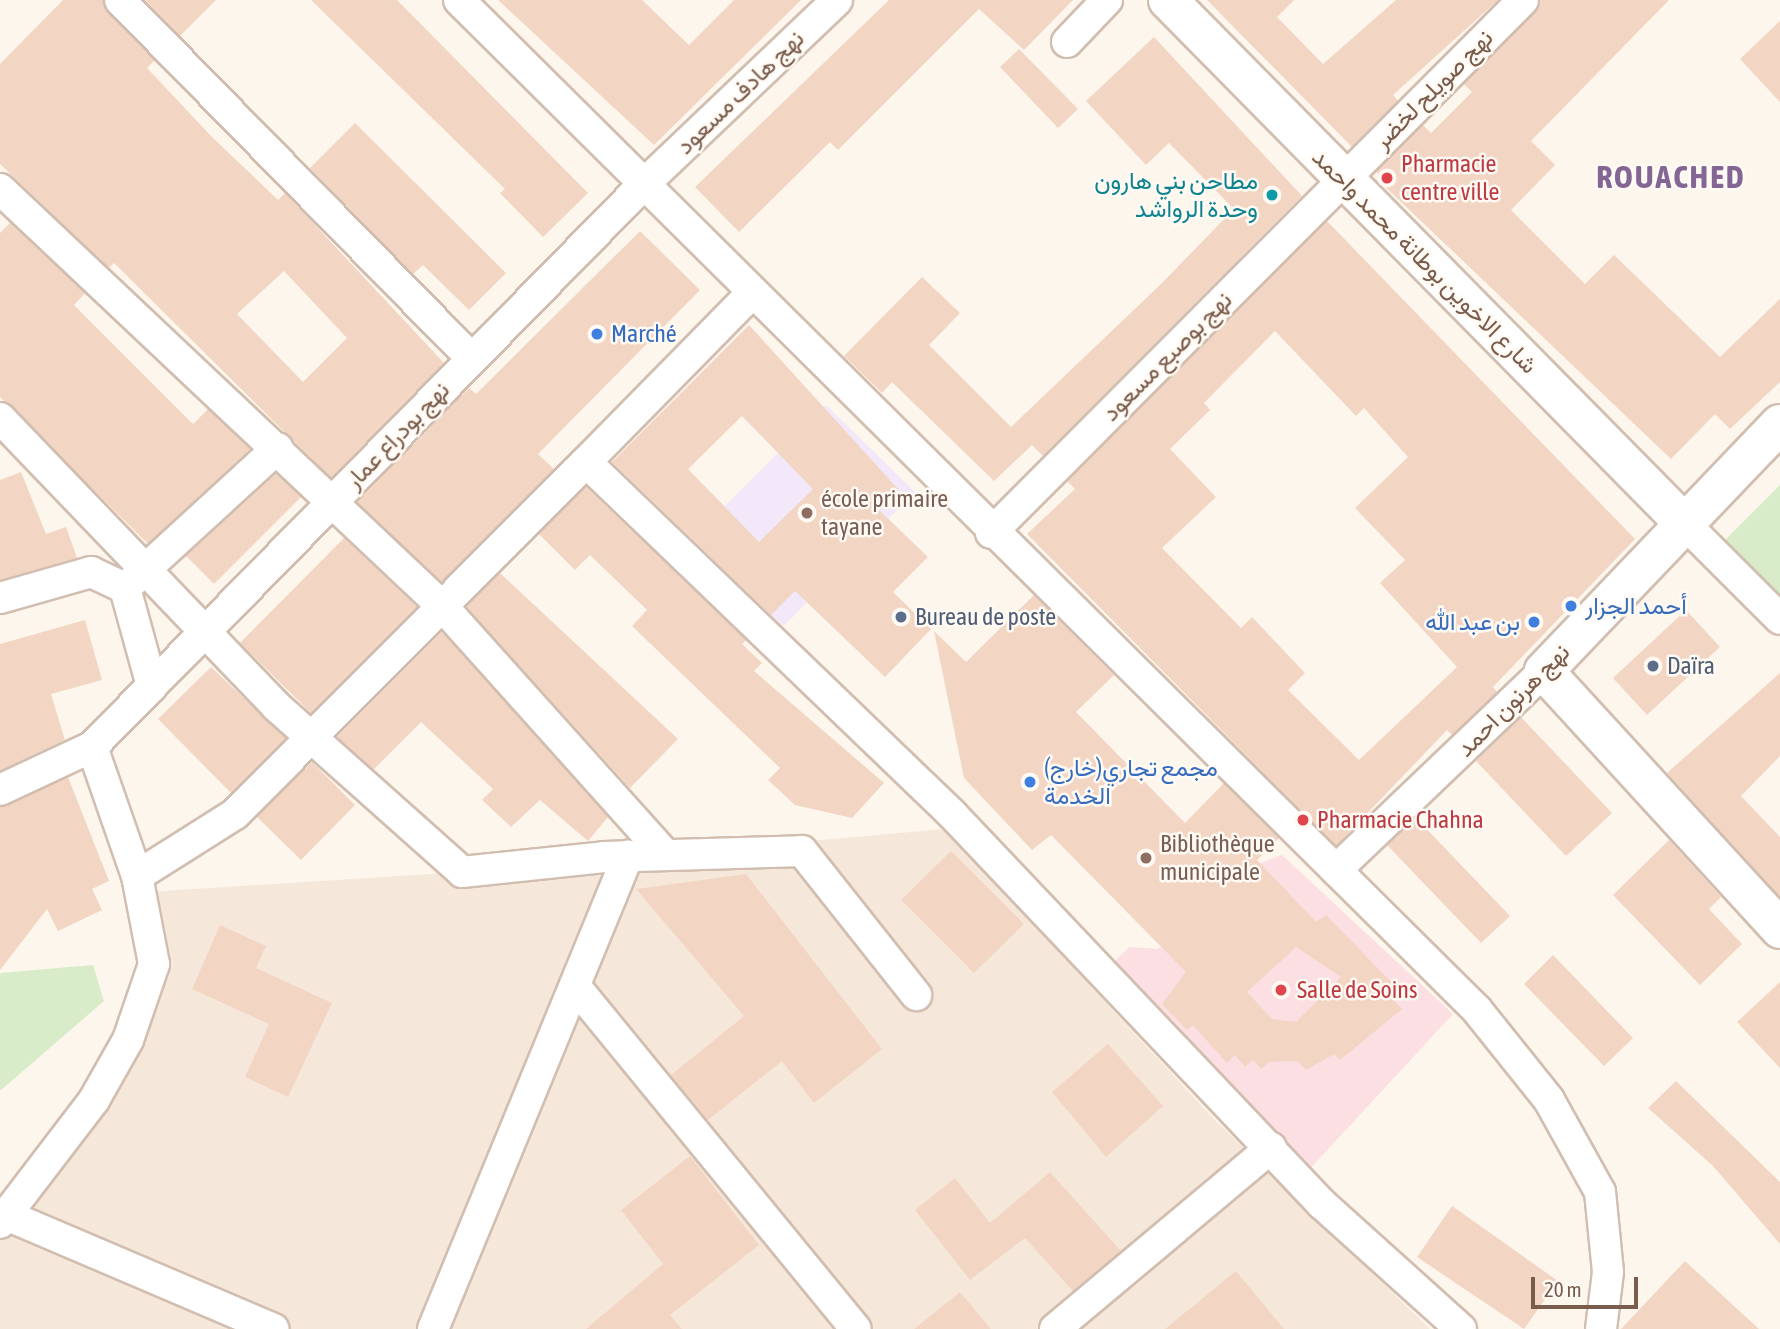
<!DOCTYPE html>
<html>
<head>
<meta charset="utf-8">
<style>
	body { margin:0 }
	#map { position:relative; width:1780px; height:1329px; overflow:hidden; background:#fdf6ec; font-family:"Asap Condensed",Vazirmatn,sans-serif }
	div>[style] { position:absolute }
	.residential>* { inset:0; background:#f5e8da }
	.education>* { inset:0; background:#f3e8fa }
	.medical>* { inset:0; background:#fbdfe3 }
	.green>* { inset:0; background:#d8ecc9 }
	.building>* { inset:0; background:#f3d5c3 }
	.roads { filter:drop-shadow(2px 0 #d1beb0) drop-shadow(-2px 0 #d1beb0) drop-shadow(0 2px #d1beb0) drop-shadow(0 -2px #d1beb0) }
	.minor>* { height:30px; margin:-15px; padding:0 15px; transform-origin:15px; border-radius:15px; background:#fff }
	.secondary>* { height:38px; margin:-19px; padding:0 19px; transform-origin:19px; border-radius:19px; background:#fff }
	.dots>* { width:19px; height:19px; translate:-50% -50%; box-sizing:border-box; border:4px solid #fffaf3; border-radius:50% }
	span { translate:-50% -50%; white-space:nowrap; text-align:center; line-height:1.15; -webkit-text-stroke:5px #fffaf3; paint-order:stroke }
	.street-label { font-size:24px; color:#7a5c4d }
	.health-label { font-size:24px; color:#be3a42 }
	.left { translate:0 -50%; text-align:left }
	.culture-label { font-size:24px; color:#0d838f }
	.right { translate:-100% -50%; text-align:right }
	.shop-label { font-size:24px; color:#366cbe }
	.education-label { font-size:24px; color:#785e54 }
	.service-label { font-size:24px; color:#4e5e75 }
	.district-label { font-size:32px; color:#846695; font-weight:700; letter-spacing:2px }
	.scale { position:absolute; left:1531px; top:1277px; width:107px; height:32px; box-sizing:border-box; border:4px solid #7a5c4d; border-top:0; padding-left:9px; font-size:21px; line-height:24px; white-space:nowrap; color:#7a5c4d; -webkit-text-stroke:5px #fffaf3; paint-order:stroke }
</style>
</head>
<body>
<div id="map">
	<div class="residential">
		<div style="clip-path:polygon(944px 829px,1215px 1120px,1430px 1329px,0 1329px,0 1234px,133px 1041px,147px 892px,462px 872px)"></div>
	</div>
	<div class="education">
		<div style="clip-path:polygon(826px 405px,915px 492px,784px 626px,686px 545px)"></div>
	</div>
	<div class="medical">
		<div style="clip-path:polygon(1282px 855px,1453px 1014px,1306px 1173px,1110px 966px,1129px 947px,1158px 949px,1238px 871px)"></div>
	</div>
	<div class="green">
		<div style="clip-path:polygon(1780px 485px,1780px 599px,1723px 542px)"></div>
		<div style="clip-path:polygon(93px 965px,104px 1001px,0 1091px,0 973px)"></div>
	</div>
	<div class="building">
		<div style="clip-path:polygon(evenodd,63px 0,103px 0,155px 60px,147px 68px,211px 136px,278px 200px,285px 193px,444px 363px,331px 478px,114px 263px,109px 268px,0 164px,0 64px,63px 0,284px 271px,347px 338px,303px 382px,237px 314px,284px 271px)"></div>
		<div style="clip-path:polygon(145px 0,216px 0,180px 36px)"></div>
		<div style="clip-path:polygon(311px 0,397px 0,588px 193px,543px 237px,500px 193px,505px 189px)"></div>
		<div style="clip-path:polygon(498px 0,642px 0,689px 45px,734px 0,801px 0,654px 145px)"></div>
		<div style="clip-path:polygon(889px 0,1073px 0,1024px 50px,979px 9px,838px 150px,830px 142px,739px 232px,695px 187px)"></div>
		<div style="clip-path:polygon(1207px 0,1294px 0,1277px 17px,1323px 64px,1396px 0,1498px 0,1393px 95px,1398px 101px,1352px 147px)"></div>
		<div style="clip-path:polygon(1540px 0,1669px 0,1531px 141px,1555px 165px,1511px 210px,1585px 284px,1614px 255px,1720px 357px,1780px 299px,1780px 382px,1730px 429px,1715px 414px,1671px 459px,1379px 181px,1377px 171px,1423px 125px,1431px 133px,1472px 92px,1464px 84px)"></div>
		<div style="clip-path:polygon(1780px 21px,1780px 102px,1740px 59px)"></div>
		<div style="clip-path:polygon(1154px 37px,1302px 196px,1043px 456px,1032px 445px,994px 481px,892px 382px,882px 393px,844px 356px,922px 277px,960px 313px,929px 345px,1011px 427px,1161px 284px,1234px 209px,1169px 143px,1146px 165px,1086px 101px)"></div>
		<div style="clip-path:polygon(1019px 49px,1078px 109px,1058px 128px,1000px 67px)"></div>
		<div style="clip-path:polygon(355px 123px,506px 273px,469px 310px,423px 265px,413px 274px,310px 168px)"></div>
		<div style="clip-path:polygon(evenodd,1327px 221px,1635px 539px,1493px 687px,1497px 692px,1452px 735px,1447px 730px,1336px 846px,1027px 534px,1075px 489px,1067px 481px,1327px 221px,1275px 331px,1356px 416px,1364px 408px,1408px 457px,1355px 508px,1405px 560px,1380px 583px,1457px 667px,1359px 760px,1288px 690px,1305px 673px,1252px 617px,1241px 628px,1162px 548px,1216px 497px,1170px 449px,1210px 410px,1204px 403px,1275px 331px)"></div>
		<div style="clip-path:polygon(10px 223px,85px 293px,74px 305px,193px 424px,208px 409px,250px 449px,148px 544px,0 397px,0 233px)"></div>
		<div style="clip-path:polygon(640px 231px,700px 290px,538px 454px,554px 469px,442px 582px,357px 502px,469px 388px,476px 394px)"></div>
		<div style="clip-path:polygon(evenodd,749px 325px,898px 489px,878px 509px,928px 557px,893px 592px,931px 629px,885px 677px,795px 591px,771px 615px,612px 462px,749px 325px,742px 416px,813px 489px,759px 542px,688px 469px,742px 416px)"></div>
		<div style="clip-path:polygon(21px 472px,46px 534px,66px 527px,77px 558px,0 580px,0 480px)"></div>
		<div style="clip-path:polygon(276px 474px,301px 497px,214px 584px,186px 556px)"></div>
		<div style="clip-path:polygon(586px 487px,746px 640px,742px 644px,762px 663px,754px 671px,884px 783px,852px 818px,795px 805px,768px 780px,780px 768px,632px 626px,647px 610px,590px 555px,575px 570px,539px 534px)"></div>
		<div style="clip-path:polygon(344px 538px,417px 607px,311px 713px,240px 643px)"></div>
		<div style="clip-path:polygon(500px 573px,678px 739px,630px 788px,466px 607px)"></div>
		<div style="clip-path:polygon(evenodd,1034px 595px,1114px 675px,1076px 712px,1185px 823px,1224px 783px,1279px 838px,1257px 860px,1316px 922px,1326px 915px,1397px 988px,1390px 996px,1402px 1009px,1340px 1060px,1334px 1054px,1306px 1070px,1298px 1061px,1269px 1062px,1261px 1069px,1253px 1060px,1245px 1067px,1235px 1055px,1227px 1063px,1193px 1025px,1187px 1030px,1162px 1004px,1186px 972px,1051px 835px,1032px 850px,964px 778px,934px 631px,966px 662px,1034px 595px,1296px 947px,1341px 977px,1296px 1022px,1272px 1019px,1247px 992px,1296px 947px)"></div>
		<div style="clip-path:polygon(1686px 610px,1720px 647px,1647px 715px,1613px 678px)"></div>
		<div style="clip-path:polygon(85px 620px,102px 680px,51px 694px,65px 740px,0 771px,0 644px)"></div>
		<div style="clip-path:polygon(442px 632px,608px 817px,588px 841px,540px 800px,511px 827px,482px 800px,493px 789px,421px 722px,373px 770px,337px 737px)"></div>
		<div style="clip-path:polygon(211px 667px,286px 738px,231px 793px,158px 719px)"></div>
		<div style="clip-path:polygon(1780px 673px,1780px 756px,1741px 796px,1780px 837px,1780px 897px,1667px 773px)"></div>
		<div style="clip-path:polygon(1521px 717px,1612px 813px,1566px 856px,1476px 761px)"></div>
		<div style="clip-path:polygon(312px 762px,355px 805px,301px 860px,257px 817px)"></div>
		<div style="clip-path:polygon(68px 777px,109px 881px,92px 889px,102px 910px,58px 931px,47px 909px,0 970px,0 807px)"></div>
		<div style="clip-path:polygon(1416px 818px,1510px 916px,1481px 943px,1387px 845px)"></div>
		<div style="clip-path:polygon(1669px 840px,1721px 897px,1709px 909px,1742px 944px,1700px 985px,1613px 895px)"></div>
		<div style="clip-path:polygon(951px 851px,1024px 924px,974px 973px,901px 900px)"></div>
		<div style="clip-path:polygon(746px 874px,882px 1049px,814px 1103px,782px 1061px,708px 1120px,671px 1075px,744px 1016px,636px 889px)"></div>
		<div style="clip-path:polygon(220px 925px,266px 946px,256px 968px,332px 1003px,288px 1097px,245px 1077px,269px 1024px,192px 989px)"></div>
		<div style="clip-path:polygon(1553px 955px,1633px 1038px,1604px 1066px,1524px 984px)"></div>
		<div style="clip-path:polygon(1780px 982px,1780px 1068px,1737px 1022px)"></div>
		<div style="clip-path:polygon(1108px 1044px,1163px 1106px,1106px 1157px,1052px 1092px)"></div>
		<div style="clip-path:polygon(1676px 1081px,1780px 1182px,1780px 1244px,1713px 1166px,1648px 1108px)"></div>
		<div style="clip-path:polygon(690px 1156px,759px 1245px,670px 1315px,682px 1329px,586px 1329px,663px 1264px,621px 1210px)"></div>
		<div style="clip-path:polygon(1050px 1172px,1121px 1251px,1073px 1291px,1025px 1238px,970px 1280px,915px 1210px,955px 1178px,990px 1223px)"></div>
		<div style="clip-path:polygon(1452px 1206px,1558px 1281px,1524px 1329px,1417px 1257px)"></div>
		<div style="clip-path:polygon(1685px 1261px,1759px 1329px,1621px 1329px)"></div>
		<div style="clip-path:polygon(1236px 1271px,1284px 1329px,1165px 1329px)"></div>
		<div style="clip-path:polygon(960px 1292px,991px 1329px,914px 1329px)"></div>
	</div>
	<div class="roads">
		<div class="minor">
			<div style="left:120px;top:0;width:503px;rotate:45.56deg"></div>
			<div style="left:459px;top:0;width:1434px;rotate:44.77deg"></div>
			<div style="left:1477px;top:1010px;width:115px;rotate:51.3deg"></div>
			<div style="left:1549px;top:1100px;width:105px;rotate:61deg"></div>
			<div style="left:1600px;top:1192px;width:80px;rotate:84.3deg"></div>
			<div style="left:1608px;top:1272px;width:57px;rotate:97deg"></div>
			<div style="left:1067px;top:42px;width:58px;rotate:-46.4deg"></div>
			<div style="left:0;top:189px;width:610px;rotate:43.34deg"></div>
			<div style="left:444px;top:608px;width:331px;rotate:48.1deg"></div>
			<div style="left:752px;top:293px;width:237px;rotate:134.5deg"></div>
			<div style="left:586px;top:462px;width:508px;rotate:43.88deg"></div>
			<div style="left:952px;top:814px;width:538px;rotate:46.51deg"></div>
			<div style="left:1322px;top:1204px;width:187px;rotate:42deg"></div>
			<div style="left:0;top:418px;width:399px;rotate:46.2deg"></div>
			<div style="left:276px;top:706px;width:249px;rotate:41.7deg"></div>
			<div style="left:462px;top:872px;width:143px;rotate:-6deg"></div>
			<div style="left:604px;top:857px;width:198px;rotate:-1.7deg"></div>
			<div style="left:802px;top:851px;width:184px;rotate:51.6deg"></div>
			<div style="left:1683px;top:522px;width:137px;rotate:45deg"></div>
			<div style="left:991px;top:533px;width:753px;rotate:-45.05deg"></div>
			<div style="left:125px;top:588px;width:207px;rotate:-42.5deg"></div>
			<div style="left:125px;top:588px;width:102px;rotate:74.6deg"></div>
			<div style="left:0;top:598px;width:95px;rotate:-15.9deg"></div>
			<div style="left:91px;top:572px;width:38px;rotate:25deg"></div>
			<div style="left:0;top:790px;width:102px;rotate:-25.1deg"></div>
			<div style="left:92px;top:747px;width:787px;rotate:-45.57deg"></div>
			<div style="left:643px;top:185px;width:268px;rotate:-43.6deg"></div>
			<div style="left:1336px;top:870px;width:288px;rotate:-43.7deg"></div>
			<div style="left:137px;top:876px;width:116px;rotate:-32.3deg"></div>
			<div style="left:235px;top:814px;width:497px;rotate:-45.1deg"></div>
			<div style="left:575px;top:986px;width:443px;rotate:50.7deg"></div>
			<div style="left:4px;top:1214px;width:293px;rotate:23.1deg"></div>
			<div style="left:0;top:1223px;width:155px;rotate:-52.6deg"></div>
			<div style="left:94px;top:1100px;width:69px;rotate:-60.5deg"></div>
			<div style="left:128px;top:1040px;width:80px;rotate:-71.1deg"></div>
			<div style="left:154px;top:964px;width:90px;rotate:-100.9deg"></div>
			<div style="left:137px;top:876px;width:137px;rotate:-109.2deg"></div>
			<div style="left:433px;top:1329px;width:512px;rotate:-67.6deg"></div>
			<div style="left:1055px;top:1329px;width:282px;rotate:-40deg"></div>
		</div>
		<div class="secondary">
			<div style="left:1168px;top:0;width:733px;rotate:45.39deg"></div>
			<div style="left:1780px;top:424px;width:342px;rotate:133.7deg"></div>
			<div style="left:1544px;top:671px;width:350px;rotate:47.5deg"></div>
		</div>
	</div>
	<div class="dots">
		<div style="left:1387px;top:178px;background:#e0444e"></div>
		<div style="left:1272px;top:195px;background:#0f9aa8"></div>
		<div style="left:597px;top:334px;background:#3f7fe0"></div>
		<div style="left:807px;top:513px;background:#8d6e63"></div>
		<div style="left:1571px;top:606px;background:#3f7fe0"></div>
		<div style="left:901px;top:617px;background:#5c6f8a"></div>
		<div style="left:1534px;top:622px;background:#3f7fe0"></div>
		<div style="left:1653px;top:666px;background:#5c6f8a"></div>
		<div style="left:1030px;top:782px;background:#3f7fe0"></div>
		<div style="left:1303px;top:820px;background:#e0444e"></div>
		<div style="left:1146px;top:858px;background:#8d6e63"></div>
		<div style="left:1281px;top:990px;background:#e0444e"></div>
	</div>
	<div class="street-label">
		<span style="left:1433px;top:89px;rotate:-45deg">نهج صويلح لخضر</span>
		<span style="left:740px;top:92px;rotate:-44deg">نهج هادف مسعود</span>
		<span style="left:1425px;top:261px;rotate:45deg">شارع الاخوين بوطانة محمد واحمد</span>
		<span style="left:1167px;top:356px;rotate:-45deg">نهج بوصبع مسعود</span>
		<span style="left:397px;top:435px;rotate:-46deg">نهج بودراع عمار</span>
		<span style="left:1513px;top:700px;rotate:-45deg">نهج هرنون احمد</span>
	</div>
	<div class="health-label">
		<span class="left" style="left:1401px;top:178px">Pharmacie<br>centre ville</span>
		<span class="left" style="left:1317px;top:820px">Pharmacie Chahna</span>
		<span class="left" style="left:1297px;top:990px">Salle de Soins</span>
	</div>
	<div class="culture-label">
		<span class="right" style="left:1258px;top:195px">مطاحن بني هارون<br>وحدة الرواشد</span>
	</div>
	<div class="shop-label">
		<span class="left" style="left:611px;top:334px">Marché</span>
		<span class="left" style="left:1585px;top:606px">أحمد الجزار</span>
		<span class="right" style="left:1520px;top:622px">بن عبد الله</span>
		<span class="left" style="left:1044px;top:782px">(مجمع تجاري(خارج<br>الخدمة</span>
	</div>
	<div class="education-label">
		<span class="left" style="left:821px;top:513px">école primaire<br>tayane</span>
		<span class="left" style="left:1160px;top:858px">Bibliothèque<br>municipale</span>
	</div>
	<div class="service-label">
		<span class="left" style="left:915px;top:617px">Bureau de poste</span>
		<span class="left" style="left:1667px;top:666px">Daïra</span>
	</div>
	<div class="district-label">
		<span style="left:1671px;top:177px">ROUACHED</span>
	</div>
	<div class="scale">20 m</div>
</div>
</body>
</html>
